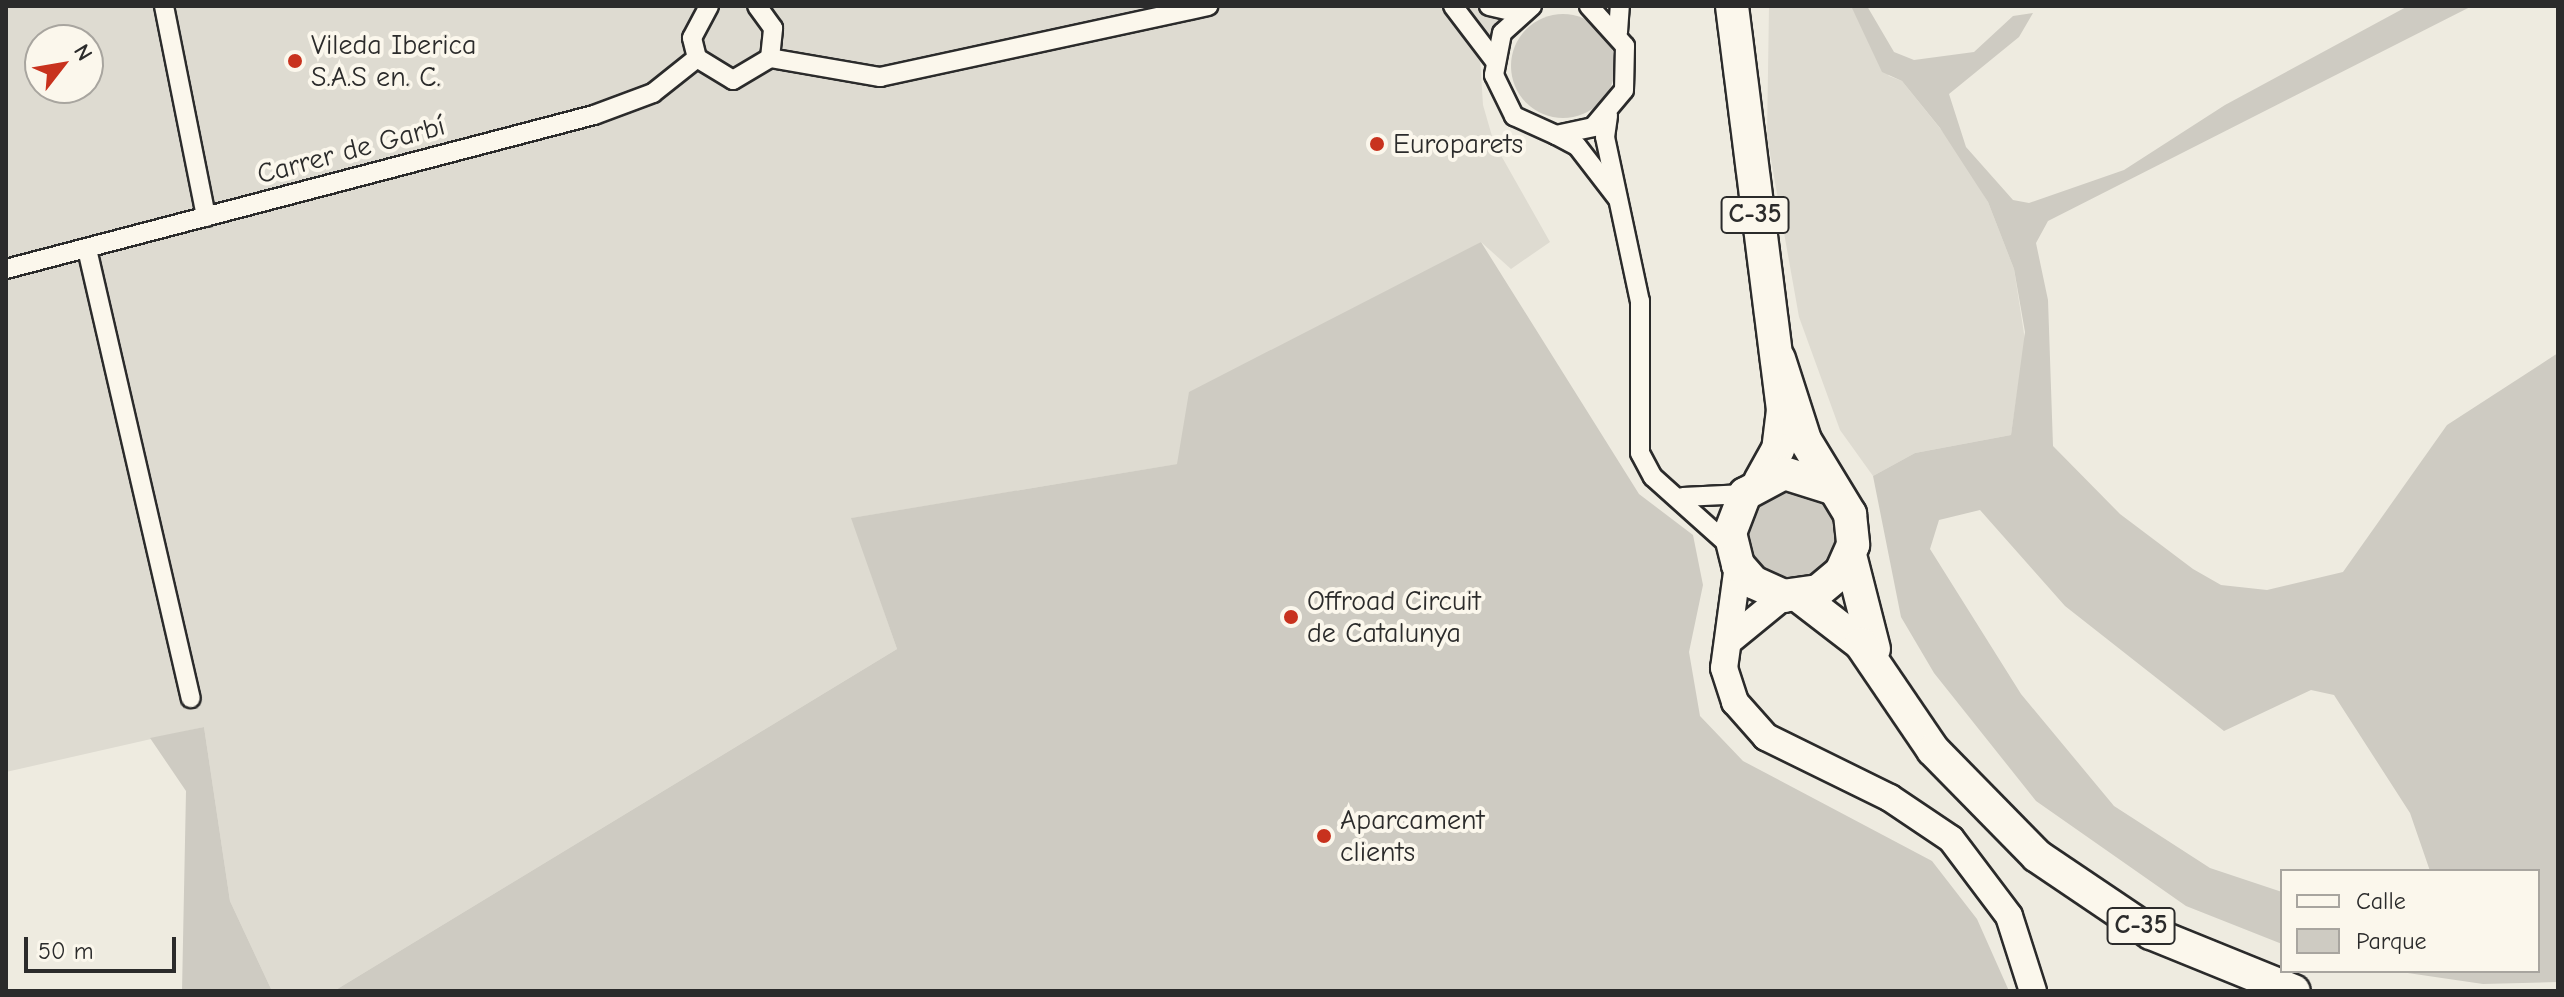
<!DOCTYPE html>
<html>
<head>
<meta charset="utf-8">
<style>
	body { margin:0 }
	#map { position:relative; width:2564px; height:997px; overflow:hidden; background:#eeebe0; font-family:"Comic Neue",sans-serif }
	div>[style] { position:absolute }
	.built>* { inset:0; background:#dedbd1 }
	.green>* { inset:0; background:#cecbc2 }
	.round { border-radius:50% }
	.roads { filter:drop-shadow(2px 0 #2b2b2b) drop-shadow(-2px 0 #2b2b2b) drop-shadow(0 2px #2b2b2b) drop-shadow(0 -2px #2b2b2b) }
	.street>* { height:18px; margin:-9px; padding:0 9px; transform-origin:9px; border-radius:9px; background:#fbf7ec }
	.secondary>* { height:26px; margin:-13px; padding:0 13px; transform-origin:13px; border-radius:13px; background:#fbf7ec }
	.highway>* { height:32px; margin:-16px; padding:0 16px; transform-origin:16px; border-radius:16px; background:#fbf7ec }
	.dots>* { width:22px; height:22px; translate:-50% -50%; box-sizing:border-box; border:4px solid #fbf7ec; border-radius:50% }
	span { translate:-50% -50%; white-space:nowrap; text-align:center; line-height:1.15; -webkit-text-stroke:8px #fbf7ec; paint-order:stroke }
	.shield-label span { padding:2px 6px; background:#fbf7ec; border:2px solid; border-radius:6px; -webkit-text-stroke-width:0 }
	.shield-label { font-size:26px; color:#2b2b2b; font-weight:700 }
	.poi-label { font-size:28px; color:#2b2b2b }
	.left { translate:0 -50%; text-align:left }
	.street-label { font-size:28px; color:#2b2b2b }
	.frame { position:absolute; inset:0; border:8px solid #2b2b2b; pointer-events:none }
	.legend { position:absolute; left:2280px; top:869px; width:260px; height:104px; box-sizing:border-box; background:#fbf7ec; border:2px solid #a8a59f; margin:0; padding:10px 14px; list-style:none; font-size:24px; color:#2b2b2b }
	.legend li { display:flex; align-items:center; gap:16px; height:40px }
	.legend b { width:40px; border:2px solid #a8a59f }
	.north { position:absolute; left:24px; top:24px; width:80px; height:80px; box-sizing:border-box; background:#fbf7ec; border:2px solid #a8a59f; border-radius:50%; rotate:59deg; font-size:22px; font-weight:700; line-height:32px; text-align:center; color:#2b2b2b }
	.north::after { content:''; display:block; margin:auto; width:28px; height:36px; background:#c8321e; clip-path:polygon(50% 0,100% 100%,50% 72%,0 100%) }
	.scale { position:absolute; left:24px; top:937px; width:152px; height:36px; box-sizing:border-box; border:4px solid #2b2b2b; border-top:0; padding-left:10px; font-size:24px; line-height:28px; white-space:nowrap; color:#2b2b2b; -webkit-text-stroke:6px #fbf7ec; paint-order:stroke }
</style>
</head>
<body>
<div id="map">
	<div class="built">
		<div style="clip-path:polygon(evenodd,6px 6px,1514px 6px,1494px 25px,1480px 56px,1483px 105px,1494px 143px,1550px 242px,1511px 269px,1481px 242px,1178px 464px,852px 518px,897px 649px,334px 991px,272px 991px,230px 901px,204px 727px,6px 772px,6px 6px,40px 40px,88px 40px,88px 88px,40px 88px,40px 40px)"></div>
		<div style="clip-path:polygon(1769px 6px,1851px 6px,1889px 76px,1902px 81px,1955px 147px,1988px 202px,2014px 269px,2025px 340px,2011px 435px,1915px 453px,1873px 476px,1840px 430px,1799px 317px,1767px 137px)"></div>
	</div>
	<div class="green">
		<div style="clip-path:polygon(1851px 6px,1867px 6px,1894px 52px,1914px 60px,1974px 52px,2013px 16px,2033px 13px,2019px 37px,1949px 94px,1966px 147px,2013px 200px,2029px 203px,2124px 170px,2225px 105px,2408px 6px,2472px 6px,2048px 221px,2036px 243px,2048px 300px,2053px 446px,2120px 514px,2193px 569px,2221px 585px,2267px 590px,2343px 572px,2447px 425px,2558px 353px,2558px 982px,2483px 984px,2394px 971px,2538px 971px,2538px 871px,2430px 871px,2410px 813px,2334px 695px,2311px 690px,2224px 731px,2065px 606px,1980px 510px,1939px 520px,1930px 549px,2021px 694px,2114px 806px,2210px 868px,2282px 892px,2282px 944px,2186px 906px,2036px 801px,1934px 673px,1901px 617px,1873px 476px,1915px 453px,2011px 435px,2025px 332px,2014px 269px,1988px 202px,1940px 128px,1902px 81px,1882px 72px)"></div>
		<div class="round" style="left:1511px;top:14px;width:104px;height:104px"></div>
		<div style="clip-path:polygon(1481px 242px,1639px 494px,1693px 535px,1703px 585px,1689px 652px,1700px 716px,1743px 761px,1932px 861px,1977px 919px,2009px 991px,334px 991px,897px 649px,851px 518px,1177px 464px,1189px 392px)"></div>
		<div class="round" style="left:1745px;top:489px;width:92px;height:92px"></div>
		<div style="clip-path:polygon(204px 727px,230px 901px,272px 991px,182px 991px,186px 791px,150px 738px)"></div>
	</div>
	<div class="roads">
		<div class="street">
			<div style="left:164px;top:6px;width:215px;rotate:78.7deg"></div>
			<div style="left:709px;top:6px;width:36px;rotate:118deg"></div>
			<div style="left:692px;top:38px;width:21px;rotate:76deg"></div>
			<div style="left:697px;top:58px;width:42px;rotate:31.4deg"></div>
			<div style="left:733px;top:80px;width:43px;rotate:-30.7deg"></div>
			<div style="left:770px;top:58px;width:30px;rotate:-84deg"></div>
			<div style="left:773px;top:28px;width:27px;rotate:-126deg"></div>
			<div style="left:1453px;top:6px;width:68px;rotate:52.8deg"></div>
			<div style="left:1489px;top:6px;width:32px;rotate:13deg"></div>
			<div style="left:1532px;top:6px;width:40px;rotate:138deg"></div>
			<div style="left:1502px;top:33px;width:43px;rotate:100.8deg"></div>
			<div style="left:1494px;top:75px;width:46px;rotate:64deg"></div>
			<div style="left:1514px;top:116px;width:46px;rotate:24.3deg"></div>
			<div style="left:1556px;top:135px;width:38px;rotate:-12deg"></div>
			<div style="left:1593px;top:127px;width:48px;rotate:-50deg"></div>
			<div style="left:1624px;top:90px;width:44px;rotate:-88.7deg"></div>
			<div style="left:1625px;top:46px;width:54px;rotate:-132deg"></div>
			<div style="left:1618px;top:32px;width:26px;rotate:-86deg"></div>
			<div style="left:770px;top:58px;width:112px;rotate:9.8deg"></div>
			<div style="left:880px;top:77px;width:336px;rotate:-12.2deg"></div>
			<div style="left:1608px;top:116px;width:21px;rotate:98deg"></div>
			<div style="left:1605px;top:137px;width:168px;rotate:78deg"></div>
			<div style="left:1640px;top:301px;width:152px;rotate:90deg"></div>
			<div style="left:1640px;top:453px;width:27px;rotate:62deg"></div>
			<div style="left:1653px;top:477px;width:105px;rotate:41.9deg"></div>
			<div style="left:1556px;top:135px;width:24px;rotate:28deg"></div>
			<div style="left:1577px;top:146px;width:66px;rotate:52.4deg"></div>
			<div style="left:87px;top:249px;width:461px;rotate:77deg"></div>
			<div style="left:6px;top:269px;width:608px;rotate:-14.68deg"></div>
			<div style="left:594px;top:115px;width:63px;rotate:-20.4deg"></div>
			<div style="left:653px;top:93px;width:56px;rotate:-38.5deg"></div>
			<div style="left:1683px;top:497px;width:62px;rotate:-2.8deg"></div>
		</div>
		<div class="secondary">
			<div style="left:1738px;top:565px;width:104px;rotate:97.7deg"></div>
			<div style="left:1724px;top:668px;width:36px;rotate:72deg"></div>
			<div style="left:1735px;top:702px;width:47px;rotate:48.5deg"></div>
			<div style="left:1766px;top:737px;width:138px;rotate:26.2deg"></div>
			<div style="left:1890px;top:798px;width:73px;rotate:33.9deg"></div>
			<div style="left:1951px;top:839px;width:96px;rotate:53deg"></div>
			<div style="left:2009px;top:916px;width:79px;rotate:72.3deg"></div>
			<div style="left:1729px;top:641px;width:71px;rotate:-39.3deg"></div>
		</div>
		<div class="highway">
			<div style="left:1732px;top:6px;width:407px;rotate:82.8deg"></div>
			<div style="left:1783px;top:410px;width:39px;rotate:97deg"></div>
			<div style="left:1778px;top:449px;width:37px;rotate:119deg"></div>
			<div style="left:1779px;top:359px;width:85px;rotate:72.2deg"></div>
			<div style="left:1805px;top:440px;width:87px;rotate:58.7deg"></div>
			<div style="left:1850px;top:514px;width:31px;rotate:84deg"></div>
			<div style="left:1853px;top:545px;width:30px;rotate:114deg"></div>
			<div style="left:1841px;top:572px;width:30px;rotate:140deg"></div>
			<div style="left:1818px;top:591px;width:34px;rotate:172deg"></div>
			<div style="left:1784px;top:596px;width:34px;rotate:-156deg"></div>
			<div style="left:1753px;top:582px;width:23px;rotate:-131deg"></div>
			<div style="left:1738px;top:565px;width:33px;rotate:-104deg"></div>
			<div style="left:1730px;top:533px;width:42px;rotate:-69deg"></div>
			<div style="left:1745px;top:494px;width:44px;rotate:-28.3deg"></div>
			<div style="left:1784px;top:473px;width:50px;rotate:17.4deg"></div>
			<div style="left:1850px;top:555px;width:97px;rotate:75.7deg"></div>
			<div style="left:1799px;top:596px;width:78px;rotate:37.7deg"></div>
			<div style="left:1861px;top:644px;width:128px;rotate:55.8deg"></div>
			<div style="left:1933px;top:750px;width:148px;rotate:45.5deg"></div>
			<div style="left:2037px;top:856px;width:138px;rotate:34deg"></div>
			<div style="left:2151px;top:933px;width:154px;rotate:22.1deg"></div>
		</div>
	</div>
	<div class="dots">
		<div style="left:295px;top:61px;background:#c8321e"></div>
		<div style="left:1377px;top:144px;background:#c8321e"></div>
		<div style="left:1291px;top:617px;background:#c8321e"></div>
		<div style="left:1324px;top:836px;background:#c8321e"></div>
	</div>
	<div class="shield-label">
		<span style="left:1755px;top:215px">C-35</span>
		<span style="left:2141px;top:926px">C-35</span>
	</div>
	<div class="poi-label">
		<span class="left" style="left:311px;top:61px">Vileda Iberica<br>S.A.S en. C.</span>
		<span class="left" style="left:1393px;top:144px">Europarets</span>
		<span class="left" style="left:1307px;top:617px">Offroad Circuit<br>de Catalunya</span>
		<span class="left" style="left:1340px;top:836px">Aparcament<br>clients</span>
	</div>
	<div class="street-label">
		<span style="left:351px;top:150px;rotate:-15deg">Carrer de Garbí</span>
	</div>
	<div class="frame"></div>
	<ul class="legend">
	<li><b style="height:10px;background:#fbf7ec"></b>Calle</li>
	<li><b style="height:22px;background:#cecbc2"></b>Parque</li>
	</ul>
	<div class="north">N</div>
	<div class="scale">50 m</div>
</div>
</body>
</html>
